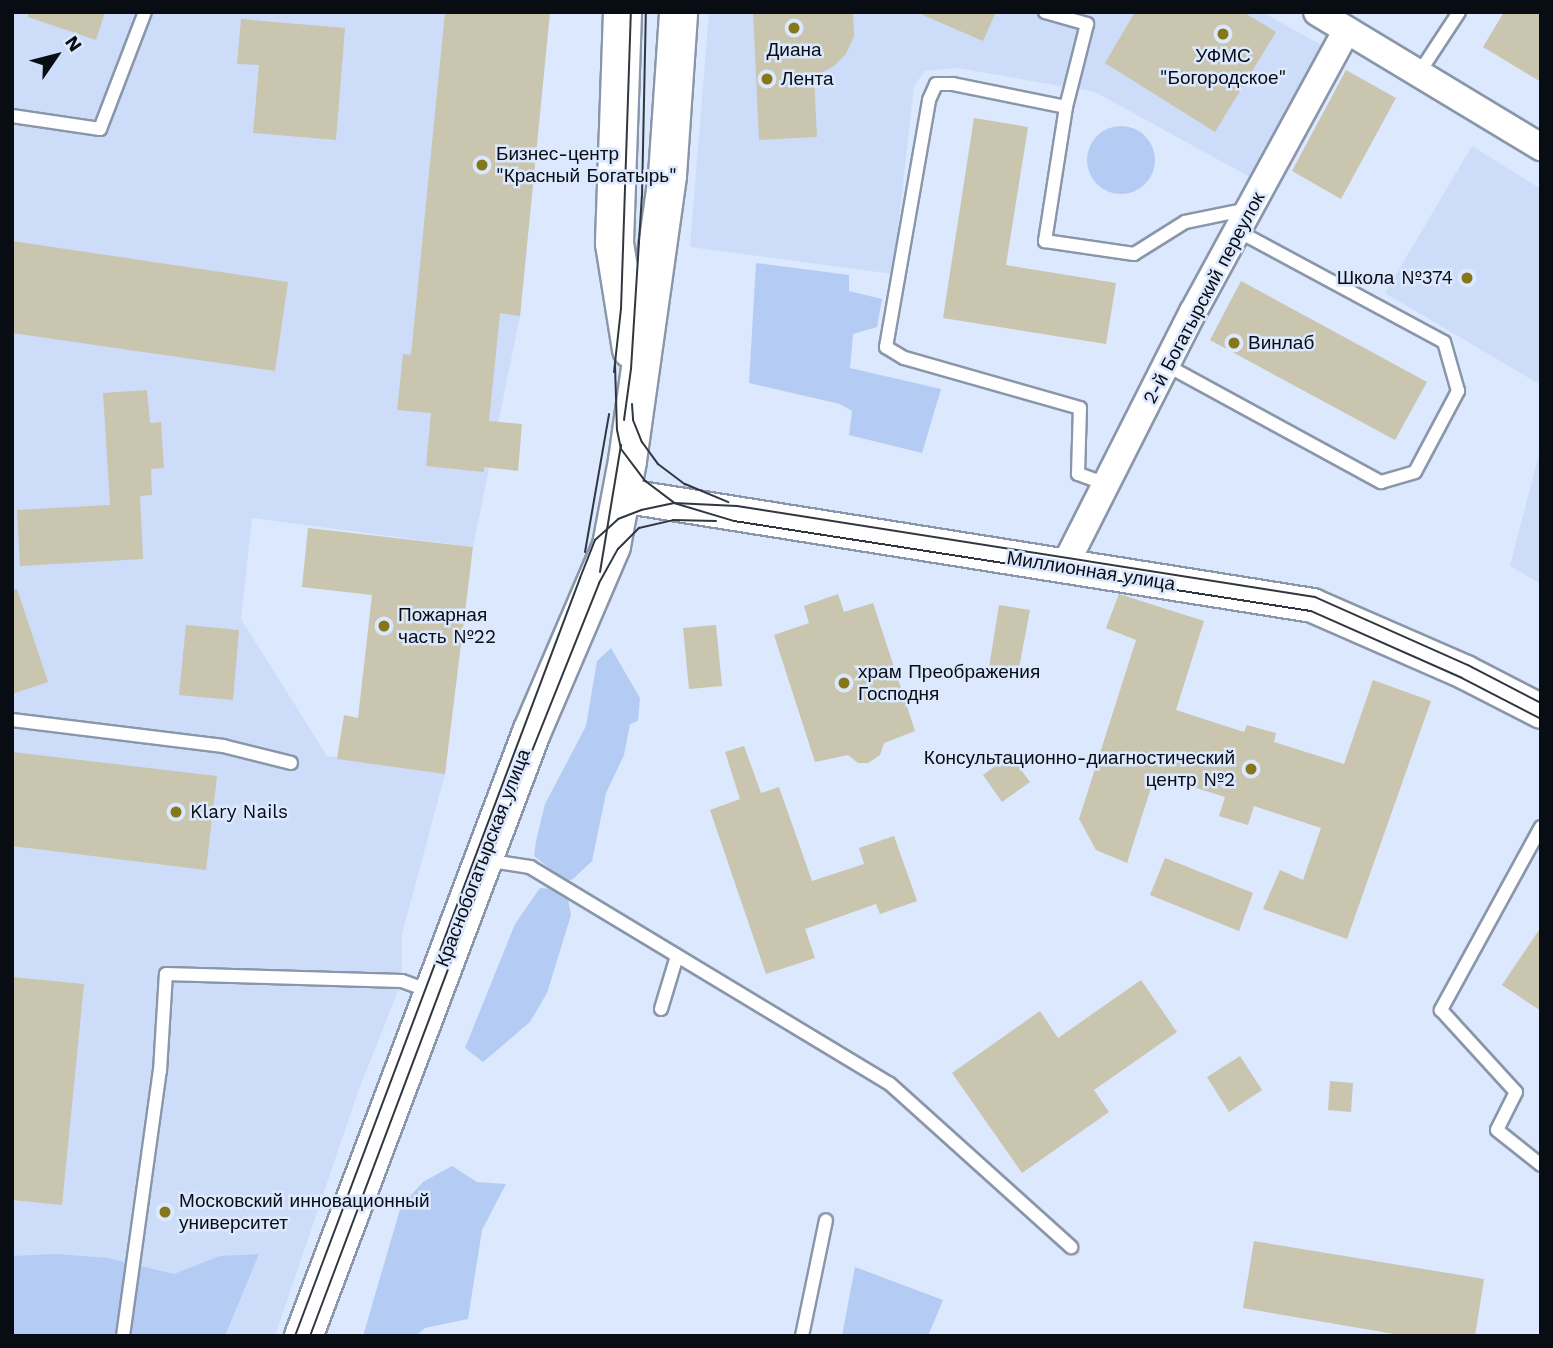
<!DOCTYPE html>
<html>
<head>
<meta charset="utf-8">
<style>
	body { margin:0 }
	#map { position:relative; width:1553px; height:1348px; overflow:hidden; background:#dbe8fd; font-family:"Work Sans",sans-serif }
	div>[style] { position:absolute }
	.built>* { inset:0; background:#cdddf9 }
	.green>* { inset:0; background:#b4ccf3 }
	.round { border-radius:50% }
	.building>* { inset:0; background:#c9c5ae }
	.roads { filter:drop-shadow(2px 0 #8a96a9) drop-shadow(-2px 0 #8a96a9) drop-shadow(0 2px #8a96a9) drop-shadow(0 -2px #8a96a9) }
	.service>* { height:12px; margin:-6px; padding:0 6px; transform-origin:6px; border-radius:6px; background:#fff }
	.minor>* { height:26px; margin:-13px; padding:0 13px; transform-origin:13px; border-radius:13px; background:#fff }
	.tertiary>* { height:33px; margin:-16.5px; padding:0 16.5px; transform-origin:16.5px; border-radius:16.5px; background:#fff }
	.secondary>* { height:37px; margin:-18.5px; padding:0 18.5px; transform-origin:18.5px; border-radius:18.5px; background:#fff }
	.tram>* { height:2px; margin:-1px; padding:0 1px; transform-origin:1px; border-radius:1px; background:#313740 }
	.dots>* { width:19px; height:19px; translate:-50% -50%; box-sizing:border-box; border:4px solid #dbe8fd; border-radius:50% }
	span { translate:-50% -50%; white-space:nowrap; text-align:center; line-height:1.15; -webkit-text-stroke:5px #dbe8fd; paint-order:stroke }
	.poi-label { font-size:19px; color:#080c13 }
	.left { translate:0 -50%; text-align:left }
	.right { translate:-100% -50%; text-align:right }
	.street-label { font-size:19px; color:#080c13 }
	.frame { position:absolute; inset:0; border:14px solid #080c13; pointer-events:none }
	.north { position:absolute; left:21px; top:21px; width:70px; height:70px; -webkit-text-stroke:5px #dbe8fd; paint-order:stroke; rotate:55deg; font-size:19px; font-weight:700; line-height:28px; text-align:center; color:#080c13 }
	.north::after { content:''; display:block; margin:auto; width:24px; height:32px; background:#080c13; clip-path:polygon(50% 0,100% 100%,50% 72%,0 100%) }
</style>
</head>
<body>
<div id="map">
	<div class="built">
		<div style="clip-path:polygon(12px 12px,550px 12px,520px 316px,473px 547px,252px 518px,241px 619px,327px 756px,445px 774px,402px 934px,402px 981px,359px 1089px,275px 1336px,12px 1336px)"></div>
		<div style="clip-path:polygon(709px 12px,1262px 12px,1323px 46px,1257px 181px,1095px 92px,957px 68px,925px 71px,914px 86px,893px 274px,690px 247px)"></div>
		<div style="clip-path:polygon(1472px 146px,1541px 189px,1541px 385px,1385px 293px)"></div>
		<div style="clip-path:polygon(1541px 446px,1541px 584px,1510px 566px)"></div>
	</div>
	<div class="green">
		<div class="round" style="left:1087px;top:126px;width:68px;height:68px"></div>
		<div style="clip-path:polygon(756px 263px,849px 275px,849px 291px,882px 299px,877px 327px,853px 334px,850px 368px,941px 389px,922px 453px,849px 435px,852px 411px,840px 404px,749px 383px)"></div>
		<div style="clip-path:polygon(611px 648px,640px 698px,638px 721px,630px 724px,624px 755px,606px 793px,592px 861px,573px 879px,566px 882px,534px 856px,536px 841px,545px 804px,586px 726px,597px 661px)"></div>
		<div style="clip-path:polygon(540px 888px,556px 889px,568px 899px,571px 915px,547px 993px,530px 1022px,483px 1062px,465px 1048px,515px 924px)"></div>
		<div style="clip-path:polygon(452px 1166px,477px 1182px,506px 1184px,482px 1230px,468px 1319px,425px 1328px,416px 1336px,363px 1336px,401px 1206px,423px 1182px)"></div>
		<div style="clip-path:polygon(57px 1254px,108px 1258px,174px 1274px,220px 1256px,259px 1254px,225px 1336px,12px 1336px,12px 1256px)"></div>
		<div style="clip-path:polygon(855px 1267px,943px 1300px,928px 1336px,842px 1336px)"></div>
	</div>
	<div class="building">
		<div style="clip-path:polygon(28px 12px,105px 12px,96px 40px,28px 17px)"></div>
		<div style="clip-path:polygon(445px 12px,550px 12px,520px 316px,500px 313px,489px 421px,522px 424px,518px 471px,484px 467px,484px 472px,426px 466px,431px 413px,397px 410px,403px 354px,411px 355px)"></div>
		<div style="clip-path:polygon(753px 12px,853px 12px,854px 36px,846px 54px,834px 66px,814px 77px,817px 137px,759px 140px)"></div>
		<div style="clip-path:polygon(916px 12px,996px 12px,983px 41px)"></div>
		<div style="clip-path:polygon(1135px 12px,1243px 12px,1276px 32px,1215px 132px,1105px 63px)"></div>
		<div style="clip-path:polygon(1504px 12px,1541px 12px,1541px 82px,1483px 47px)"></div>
		<div style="clip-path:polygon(241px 19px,345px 28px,336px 140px,253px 133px,259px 65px,237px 64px)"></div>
		<div style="clip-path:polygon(1346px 70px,1396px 98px,1341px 199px,1292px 171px)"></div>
		<div style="clip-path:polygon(974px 118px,1028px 127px,1006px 265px,1116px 283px,1106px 344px,943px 318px)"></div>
		<div style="clip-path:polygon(12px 241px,288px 282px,275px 371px,12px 333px)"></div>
		<div style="clip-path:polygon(1241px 281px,1427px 382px,1395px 440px,1210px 340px)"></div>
		<div style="clip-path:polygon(147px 390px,150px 423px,161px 422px,164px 468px,151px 469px,152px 495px,140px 496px,143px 559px,20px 566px,17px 510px,110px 505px,103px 393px)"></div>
		<div style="clip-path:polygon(308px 528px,473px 547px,445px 774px,337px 759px,344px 715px,358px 718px,372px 595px,302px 587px)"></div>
		<div style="clip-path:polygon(17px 589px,48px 682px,12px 694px,12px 590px)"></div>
		<div style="clip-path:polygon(838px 594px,844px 612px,873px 603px,915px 731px,884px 743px,880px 755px,868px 763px,858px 763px,848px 755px,815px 762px,774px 635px,809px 623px,804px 606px)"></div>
		<div style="clip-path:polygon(1119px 594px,1204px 621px,1176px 710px,1244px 732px,1247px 725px,1276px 733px,1274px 742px,1344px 764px,1373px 680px,1431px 701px,1347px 939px,1263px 909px,1280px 870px,1303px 880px,1321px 828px,1254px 806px,1248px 825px,1219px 816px,1225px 797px,1155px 775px,1127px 863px,1096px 850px,1079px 819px,1136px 640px,1106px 628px)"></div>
		<div style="clip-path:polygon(999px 605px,1030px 610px,1018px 673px,989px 668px)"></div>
		<div style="clip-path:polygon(186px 625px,239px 630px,233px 700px,179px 695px)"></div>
		<div style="clip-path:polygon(716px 625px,722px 686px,689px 689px,683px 628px)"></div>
		<div style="clip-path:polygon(744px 746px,761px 793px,779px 787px,812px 881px,864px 864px,859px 848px,894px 836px,917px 901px,880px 914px,876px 904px,805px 929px,815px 958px,766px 974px,710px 810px,740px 799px,725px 752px)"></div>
		<div style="clip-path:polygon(12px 752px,217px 776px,206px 870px,12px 846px)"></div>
		<div style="clip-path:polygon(1010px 755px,1030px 782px,1002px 802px,983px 775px)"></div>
		<div style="clip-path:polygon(1165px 858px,1253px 893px,1239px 931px,1150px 895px)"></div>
		<div style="clip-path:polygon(1541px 927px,1541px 1011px,1502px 985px)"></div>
		<div style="clip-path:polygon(12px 977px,84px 984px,62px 1205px,12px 1200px)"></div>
		<div style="clip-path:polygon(1141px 980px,1177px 1032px,1094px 1090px,1109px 1112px,1022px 1173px,952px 1073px,1040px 1011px,1058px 1038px)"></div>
		<div style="clip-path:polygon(1240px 1056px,1262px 1090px,1229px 1112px,1207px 1077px)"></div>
		<div style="clip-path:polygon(1330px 1081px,1353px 1083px,1351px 1112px,1328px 1110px)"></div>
		<div style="clip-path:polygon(1254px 1241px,1484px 1279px,1475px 1336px,1406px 1336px,1243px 1308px)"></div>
	</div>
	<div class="roads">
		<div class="service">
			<div style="left:1045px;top:12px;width:44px;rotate:15.9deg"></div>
			<div style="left:1087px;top:24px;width:86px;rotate:104.2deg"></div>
			<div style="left:1419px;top:73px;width:73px;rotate:-56.7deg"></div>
			<div style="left:12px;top:116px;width:89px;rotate:8.4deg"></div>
			<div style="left:100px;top:129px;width:125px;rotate:-69deg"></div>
			<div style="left:1166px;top:365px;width:245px;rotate:28.6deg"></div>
			<div style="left:1381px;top:482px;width:35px;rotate:-16deg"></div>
			<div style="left:1415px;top:472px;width:92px;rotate:-62deg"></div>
			<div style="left:1458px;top:391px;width:51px;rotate:-105.9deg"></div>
			<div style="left:1444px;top:342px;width:234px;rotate:-151.7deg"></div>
			<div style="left:1106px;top:484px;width:30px;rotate:-160deg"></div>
			<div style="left:1078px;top:474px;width:66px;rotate:-88.3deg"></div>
			<div style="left:1080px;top:408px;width:183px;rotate:-164.1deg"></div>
			<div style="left:904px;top:358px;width:21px;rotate:-149deg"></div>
			<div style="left:886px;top:347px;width:251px;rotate:-80.1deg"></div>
			<div style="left:929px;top:100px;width:17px;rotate:-66deg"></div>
			<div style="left:936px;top:84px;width:17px"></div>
			<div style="left:953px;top:84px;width:115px;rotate:11.5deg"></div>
			<div style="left:1066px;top:107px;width:136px;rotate:98.9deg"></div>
			<div style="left:1045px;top:241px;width:90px;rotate:8.3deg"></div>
			<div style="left:1134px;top:254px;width:60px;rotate:-32.1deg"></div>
			<div style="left:1185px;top:222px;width:64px;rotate:-11.7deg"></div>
			<div style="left:12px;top:720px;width:213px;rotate:7deg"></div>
			<div style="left:223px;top:746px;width:70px;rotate:14deg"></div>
			<div style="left:1541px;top:827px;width:209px;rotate:118.7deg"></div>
			<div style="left:1441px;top:1010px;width:111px;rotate:47.6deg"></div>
			<div style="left:1516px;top:1092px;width:42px;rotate:116.6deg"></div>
			<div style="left:1497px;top:1130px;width:56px;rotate:38.5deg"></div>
			<div style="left:485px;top:860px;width:46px;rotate:8.8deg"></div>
			<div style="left:530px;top:867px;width:420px;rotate:31.1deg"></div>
			<div style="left:890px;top:1084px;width:244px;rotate:42deg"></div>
			<div style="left:661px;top:1009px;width:55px;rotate:-73.2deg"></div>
			<div style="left:123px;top:1336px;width:268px;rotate:-82.1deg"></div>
			<div style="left:160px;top:1071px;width:97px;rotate:-86.5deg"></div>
			<div style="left:166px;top:974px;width:236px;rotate:1.7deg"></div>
			<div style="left:402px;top:981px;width:29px;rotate:20deg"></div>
			<div style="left:802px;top:1336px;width:118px;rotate:-78.3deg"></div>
		</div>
		<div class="minor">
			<div style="left:1317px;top:12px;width:262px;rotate:31.1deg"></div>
			<div style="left:1064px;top:567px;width:286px;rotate:-63.2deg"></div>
			<div style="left:1193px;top:312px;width:321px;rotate:-61.4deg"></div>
		</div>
		<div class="tertiary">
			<div style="left:621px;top:495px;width:700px;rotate:9.04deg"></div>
			<div style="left:1312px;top:605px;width:167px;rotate:23.6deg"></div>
			<div style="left:1465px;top:672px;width:85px;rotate:27.2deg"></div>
		</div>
		<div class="secondary">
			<div style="left:622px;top:12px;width:231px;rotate:92deg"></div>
			<div style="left:614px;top:243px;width:107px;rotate:80.9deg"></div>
			<div style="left:303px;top:1336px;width:646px;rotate:-69.32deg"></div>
			<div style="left:531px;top:732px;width:203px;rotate:-66.8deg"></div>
			<div style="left:611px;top:545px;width:86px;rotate:-79.3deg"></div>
			<div style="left:627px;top:460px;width:288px;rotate:-82deg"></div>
			<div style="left:667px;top:175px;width:163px;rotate:-86.1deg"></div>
		</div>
	</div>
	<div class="tram">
		<div style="left:615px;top:364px;width:66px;rotate:88.3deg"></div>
		<div style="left:617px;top:430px;width:19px;rotate:78deg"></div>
		<div style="left:621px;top:449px;width:39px;rotate:53deg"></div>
		<div style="left:644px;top:480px;width:38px;rotate:37deg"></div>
		<div style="left:674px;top:503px;width:63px;rotate:16.7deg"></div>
		<div style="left:734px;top:521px;width:584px;rotate:8.87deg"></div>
		<div style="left:1311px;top:611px;width:165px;rotate:23.9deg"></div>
		<div style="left:1462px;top:678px;width:89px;rotate:27.4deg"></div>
		<div style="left:614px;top:372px;width:63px;rotate:-83.7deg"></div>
		<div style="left:621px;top:309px;width:297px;rotate:-88.1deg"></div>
		<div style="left:632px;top:404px;width:16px;rotate:86deg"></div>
		<div style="left:633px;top:420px;width:24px;rotate:68deg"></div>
		<div style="left:642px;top:442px;width:27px;rotate:54deg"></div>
		<div style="left:658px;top:464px;width:34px;rotate:37deg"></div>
		<div style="left:685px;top:484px;width:47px;rotate:22.7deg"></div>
		<div style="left:624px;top:420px;width:51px;rotate:-82.2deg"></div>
		<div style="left:631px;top:369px;width:173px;rotate:-86.4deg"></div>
		<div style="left:642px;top:196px;width:184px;rotate:-88.8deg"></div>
		<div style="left:585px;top:552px;width:140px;rotate:-80.1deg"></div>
		<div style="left:600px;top:572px;width:129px;rotate:-80.6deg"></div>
		<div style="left:295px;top:1336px;width:810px;rotate:-69.39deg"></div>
		<div style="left:580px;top:578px;width:41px;rotate:-68.5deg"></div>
		<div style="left:595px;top:540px;width:31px;rotate:-42deg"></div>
		<div style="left:618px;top:519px;width:25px;rotate:-21deg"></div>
		<div style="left:641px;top:510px;width:34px;rotate:-12deg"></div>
		<div style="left:674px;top:503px;width:63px;rotate:2.7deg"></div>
		<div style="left:737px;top:506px;width:585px;rotate:8.95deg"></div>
		<div style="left:1315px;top:597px;width:167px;rotate:24deg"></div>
		<div style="left:1468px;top:665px;width:82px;rotate:27.5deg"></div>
		<div style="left:310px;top:1336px;width:540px;rotate:-69.38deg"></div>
		<div style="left:500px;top:831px;width:267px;rotate:-68.2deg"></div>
		<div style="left:599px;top:583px;width:39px;rotate:-61deg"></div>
		<div style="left:618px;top:549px;width:30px;rotate:-45deg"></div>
		<div style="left:639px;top:528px;width:35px;rotate:-13deg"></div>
		<div style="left:673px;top:520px;width:43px;rotate:1.3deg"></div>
	</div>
	<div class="dots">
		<div style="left:794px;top:28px;background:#86771a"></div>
		<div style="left:1223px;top:34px;background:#86771a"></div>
		<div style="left:767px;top:79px;background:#86771a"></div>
		<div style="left:482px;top:165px;background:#86771a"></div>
		<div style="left:1467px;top:278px;background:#86771a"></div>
		<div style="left:1234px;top:343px;background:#86771a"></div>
		<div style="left:384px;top:626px;background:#86771a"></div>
		<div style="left:844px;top:683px;background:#86771a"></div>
		<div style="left:1251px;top:769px;background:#86771a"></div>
		<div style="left:176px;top:812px;background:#86771a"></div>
		<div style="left:165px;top:1212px;background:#86771a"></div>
	</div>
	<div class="poi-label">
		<span style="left:794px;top:50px">Диана</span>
		<span style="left:1223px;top:67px">УФМС<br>"Богородское"</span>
		<span class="left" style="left:781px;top:79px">Лента</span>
		<span class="left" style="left:496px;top:165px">Бизнес-центр<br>"Красный Богатырь"</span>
		<span class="right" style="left:1453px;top:278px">Школа №374</span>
		<span class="left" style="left:1248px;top:343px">Винлаб</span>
		<span class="left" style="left:398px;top:626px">Пожарная<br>часть №22</span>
		<span class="left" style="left:858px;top:683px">храм Преображения<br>Господня</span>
		<span class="right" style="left:1235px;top:769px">Консультационно-диагностический<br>центр №2</span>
		<span class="left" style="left:190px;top:812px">Klary Nails</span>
		<span class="left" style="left:179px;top:1212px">Московский инновационный<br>университет</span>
	</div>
	<div class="street-label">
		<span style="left:1204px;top:298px;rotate:-62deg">2-й Богатырский переулок</span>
		<span style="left:1091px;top:571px;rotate:9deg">Миллионная улица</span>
		<span style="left:483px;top:858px;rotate:-69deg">Краснобогатырская улица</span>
	</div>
	<div class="frame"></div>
	<div class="north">N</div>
</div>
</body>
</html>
